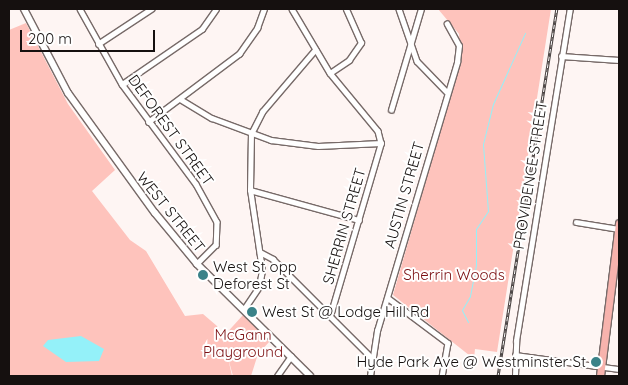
<!DOCTYPE html>
<html>
<head>
<meta charset="utf-8">
<style>
	body { margin:0 }
	#map { position:relative; width:628px; height:385px; overflow:hidden; background:#fef5f3; font-family:Quicksand,sans-serif }
	div>[style] { position:absolute }
	.green>* { inset:0; background:#fec3bc }
	.water>* { inset:0; background:#94f1f9 }
	.stream>* { height:1px; margin:-0.5px; padding:0 0.5px; transform-origin:0.5px; border-radius:0.5px; background:#94f1f9 }
	.roads { filter:drop-shadow(1px 0 #776a68) drop-shadow(-1px 0 #776a68) drop-shadow(0 1px #776a68) drop-shadow(0 -1px #776a68) }
	.street>* { height:4.5px; margin:-2.25px; padding:0 2.25px; transform-origin:2.25px; border-radius:2.25px; background:#fff }
	.secondary>* { height:6px; margin:-3px; padding:0 3px; transform-origin:3px; border-radius:3px; background:#fff }
	.primary>* { height:7px; margin:-3.5px; padding:0 3.5px; transform-origin:3.5px; border-radius:3.5px; background:#f7b3ad }
	.rail>* { height:3px; margin-top:-1.5px; transform-origin:0; background:repeating-linear-gradient(90deg,#fff 0 4px,#433d3c 0 8px); box-sizing:border-box; border-block:1px solid #433d3c }
	.dots>* { width:14px; height:14px; translate:-50% -50%; box-sizing:border-box; border:2px solid #fff; border-radius:50% }
	span { translate:-50% -50%; white-space:nowrap; text-align:center; line-height:1.15; -webkit-text-stroke:4px #fff; paint-order:stroke }
	.street-label { font-size:15px; color:#15100f }
	.poi-label { font-size:15px; color:#15100f }
	.left { translate:0 -50%; text-align:left }
	.right { translate:-100% -50%; text-align:right }
	.park-label { font-size:15px; color:#7c0f12 }
	.frame { position:absolute; inset:0; border:10px solid #15100f; pointer-events:none }
	.scale { position:absolute; left:20px; top:30px; width:135px; height:22px; box-sizing:border-box; border:2px solid #15100f; border-top:0; padding-left:6px; font-size:15px; line-height:18px; white-space:nowrap; color:#15100f; -webkit-text-stroke:4px #fff; paint-order:stroke }
</style>
</head>
<body>
<div id="map">
	<div class="green">
		<div style="clip-path:polygon(438px 9px,551px 9px,497px 352px,475px 349px,474px 359px,393px 295px,461px 59px,459px 34px)"></div>
		<div style="clip-path:polygon(26px 23px,68px 104px,115px 170px,92px 191px,130px 240px,146px 251px,185px 316px,203px 314px,217px 326px,224px 343px,223px 337px,243px 315px,270px 341px,258px 354px,251px 376px,233px 376px,228px 358px,232px 376px,9px 376px,9px 30px)"></div>
	</div>
	<div class="water">
		<div style="clip-path:polygon(81px 336px,104px 349px,99px 361px,66px 362px,43px 346px,48px 340px)"></div>
	</div>
	<div class="stream">
		<div style="left:468px;top:322px;width:13px;rotate:-117deg"></div>
		<div style="left:462px;top:310px;width:16px;rotate:-60deg"></div>
		<div style="left:470px;top:296px;width:32px;rotate:-79deg"></div>
		<div style="left:476px;top:265px;width:36px;rotate:-90deg"></div>
		<div style="left:476px;top:229px;width:22px;rotate:-56deg"></div>
		<div style="left:488px;top:211px;width:67px;rotate:-94.3deg"></div>
		<div style="left:483px;top:144px;width:41px;rotate:-76deg"></div>
		<div style="left:493px;top:104px;width:78px;rotate:-65.7deg"></div>
	</div>
	<div class="roads">
		<div class="street">
			<div style="left:80px;top:9px;width:86px;rotate:60.8deg"></div>
			<div style="left:122px;top:84px;width:124px;rotate:53.5deg"></div>
			<div style="left:196px;top:184px;width:43px;rotate:61.1deg"></div>
			<div style="left:217px;top:222px;width:23px;rotate:92deg"></div>
			<div style="left:216px;top:245px;width:27px;rotate:135deg"></div>
			<div style="left:292px;top:9px;width:74px;rotate:59.3deg"></div>
			<div style="left:330px;top:73px;width:75px;rotate:50.4deg"></div>
			<div style="left:378px;top:131px;width:12px;rotate:76deg"></div>
			<div style="left:399px;top:9px;width:55px;rotate:70.9deg"></div>
			<div style="left:417px;top:61px;width:42px;rotate:46deg"></div>
			<div style="left:98px;top:44px;width:64px;rotate:-33.4deg"></div>
			<div style="left:561px;top:56px;width:58px;rotate:3.9deg"></div>
			<div style="left:330px;top:73px;width:23px;rotate:-34deg"></div>
			<div style="left:349px;top:60px;width:21px;rotate:-55deg"></div>
			<div style="left:361px;top:43px;width:37px;rotate:-114deg"></div>
			<div style="left:122px;top:84px;width:97px;rotate:-34.5deg"></div>
			<div style="left:202px;top:29px;width:24px;rotate:-55deg"></div>
			<div style="left:180px;top:99px;width:37px;rotate:31deg"></div>
			<div style="left:212px;top:118px;width:63px;rotate:20.4deg"></div>
			<div style="left:271px;top:140px;width:47px;rotate:7.3deg"></div>
			<div style="left:318px;top:146px;width:63px;rotate:-2.7deg"></div>
			<div style="left:391px;top:110px;width:105px;rotate:-73.5deg"></div>
			<div style="left:148px;top:122px;width:114px;rotate:-36.8deg"></div>
			<div style="left:239px;top:54px;width:32px;rotate:-55deg"></div>
			<div style="left:257px;top:28px;width:20px;rotate:-70deg"></div>
			<div style="left:250px;top:190px;width:113px;rotate:15.4deg"></div>
			<div style="left:576px;top:222px;width:44px;rotate:9.2deg"></div>
			<div style="left:260px;top:252px;width:15px;rotate:28deg"></div>
			<div style="left:273px;top:259px;width:141px;rotate:45deg"></div>
			<div style="left:388px;top:298px;width:75px;rotate:36.9deg"></div>
			<div style="left:448px;top:343px;width:34px;rotate:100deg"></div>
			<div style="left:244px;top:309px;width:27px;rotate:-56deg"></div>
			<div style="left:259px;top:287px;width:17px;rotate:-80deg"></div>
			<div style="left:262px;top:270px;width:81px;rotate:-98.5deg"></div>
			<div style="left:250px;top:190px;width:56px;rotate:-89deg"></div>
			<div style="left:251px;top:134px;width:25px;rotate:-63deg"></div>
			<div style="left:262px;top:112px;width:82px;rotate:-49.5deg"></div>
			<div style="left:330px;top:316px;width:180px;rotate:-73.6deg"></div>
			<div style="left:515px;top:355px;width:105px;rotate:7.7deg"></div>
			<div style="left:277px;top:376px;width:24px;rotate:-55deg"></div>
			<div style="left:370px;top:376px;width:46px;rotate:-81.2deg"></div>
			<div style="left:377px;top:331px;width:281px;rotate:-73.4deg"></div>
			<div style="left:457px;top:62px;width:16px;rotate:-83deg"></div>
			<div style="left:459px;top:46px;width:25px;rotate:-119deg"></div>
			<div style="left:515px;top:376px;width:35px;rotate:-88deg"></div>
			<div style="left:516px;top:341px;width:336px;rotate:-80.8deg"></div>
		</div>
		<div class="secondary">
			<div style="left:24px;top:9px;width:95px;rotate:62.4deg"></div>
			<div style="left:68px;top:93px;width:148px;rotate:54.1deg"></div>
			<div style="left:155px;top:213px;width:66px;rotate:50.5deg"></div>
			<div style="left:197px;top:264px;width:159px;rotate:44.7deg"></div>
		</div>
		<div class="primary">
			<div style="left:600px;top:376px;width:154px;rotate:-82.9deg"></div>
		</div>
	</div>
	<div class="rail">
		<div style="left:498px;top:376px;width:372px;rotate:-80.9deg"></div>
	</div>
	<div class="dots">
		<div style="left:203px;top:275px;background:#3a8288"></div>
		<div style="left:252px;top:312px;background:#3a8288"></div>
		<div style="left:596px;top:362px;background:#3a8288"></div>
	</div>
	<div class="street-label">
		<span style="left:171px;top:130px;rotate:54deg">DEFOREST STREET</span>
		<span style="left:530px;top:175px;rotate:-81deg">PROVIDENCE STREET</span>
		<span style="left:404px;top:195px;rotate:-74deg">AUSTIN STREET</span>
		<span style="left:171px;top:212px;rotate:51deg">WEST STREET</span>
		<span style="left:344px;top:226px;rotate:-74deg">SHERRIN STREET</span>
	</div>
	<div class="poi-label">
		<span class="left" style="left:213px;top:275px">West St opp<br>Deforest St</span>
		<span class="left" style="left:262px;top:312px">West St @ Lodge Hill Rd</span>
		<span class="right" style="left:586px;top:362px">Hyde Park Ave @ Westminster St</span>
	</div>
	<div class="park-label">
		<span style="left:454px;top:275px">Sherrin Woods</span>
		<span style="left:243px;top:343px">McGann<br>Playground</span>
	</div>
	<div class="frame"></div>
	<div class="scale">200 m</div>
</div>
</body>
</html>
